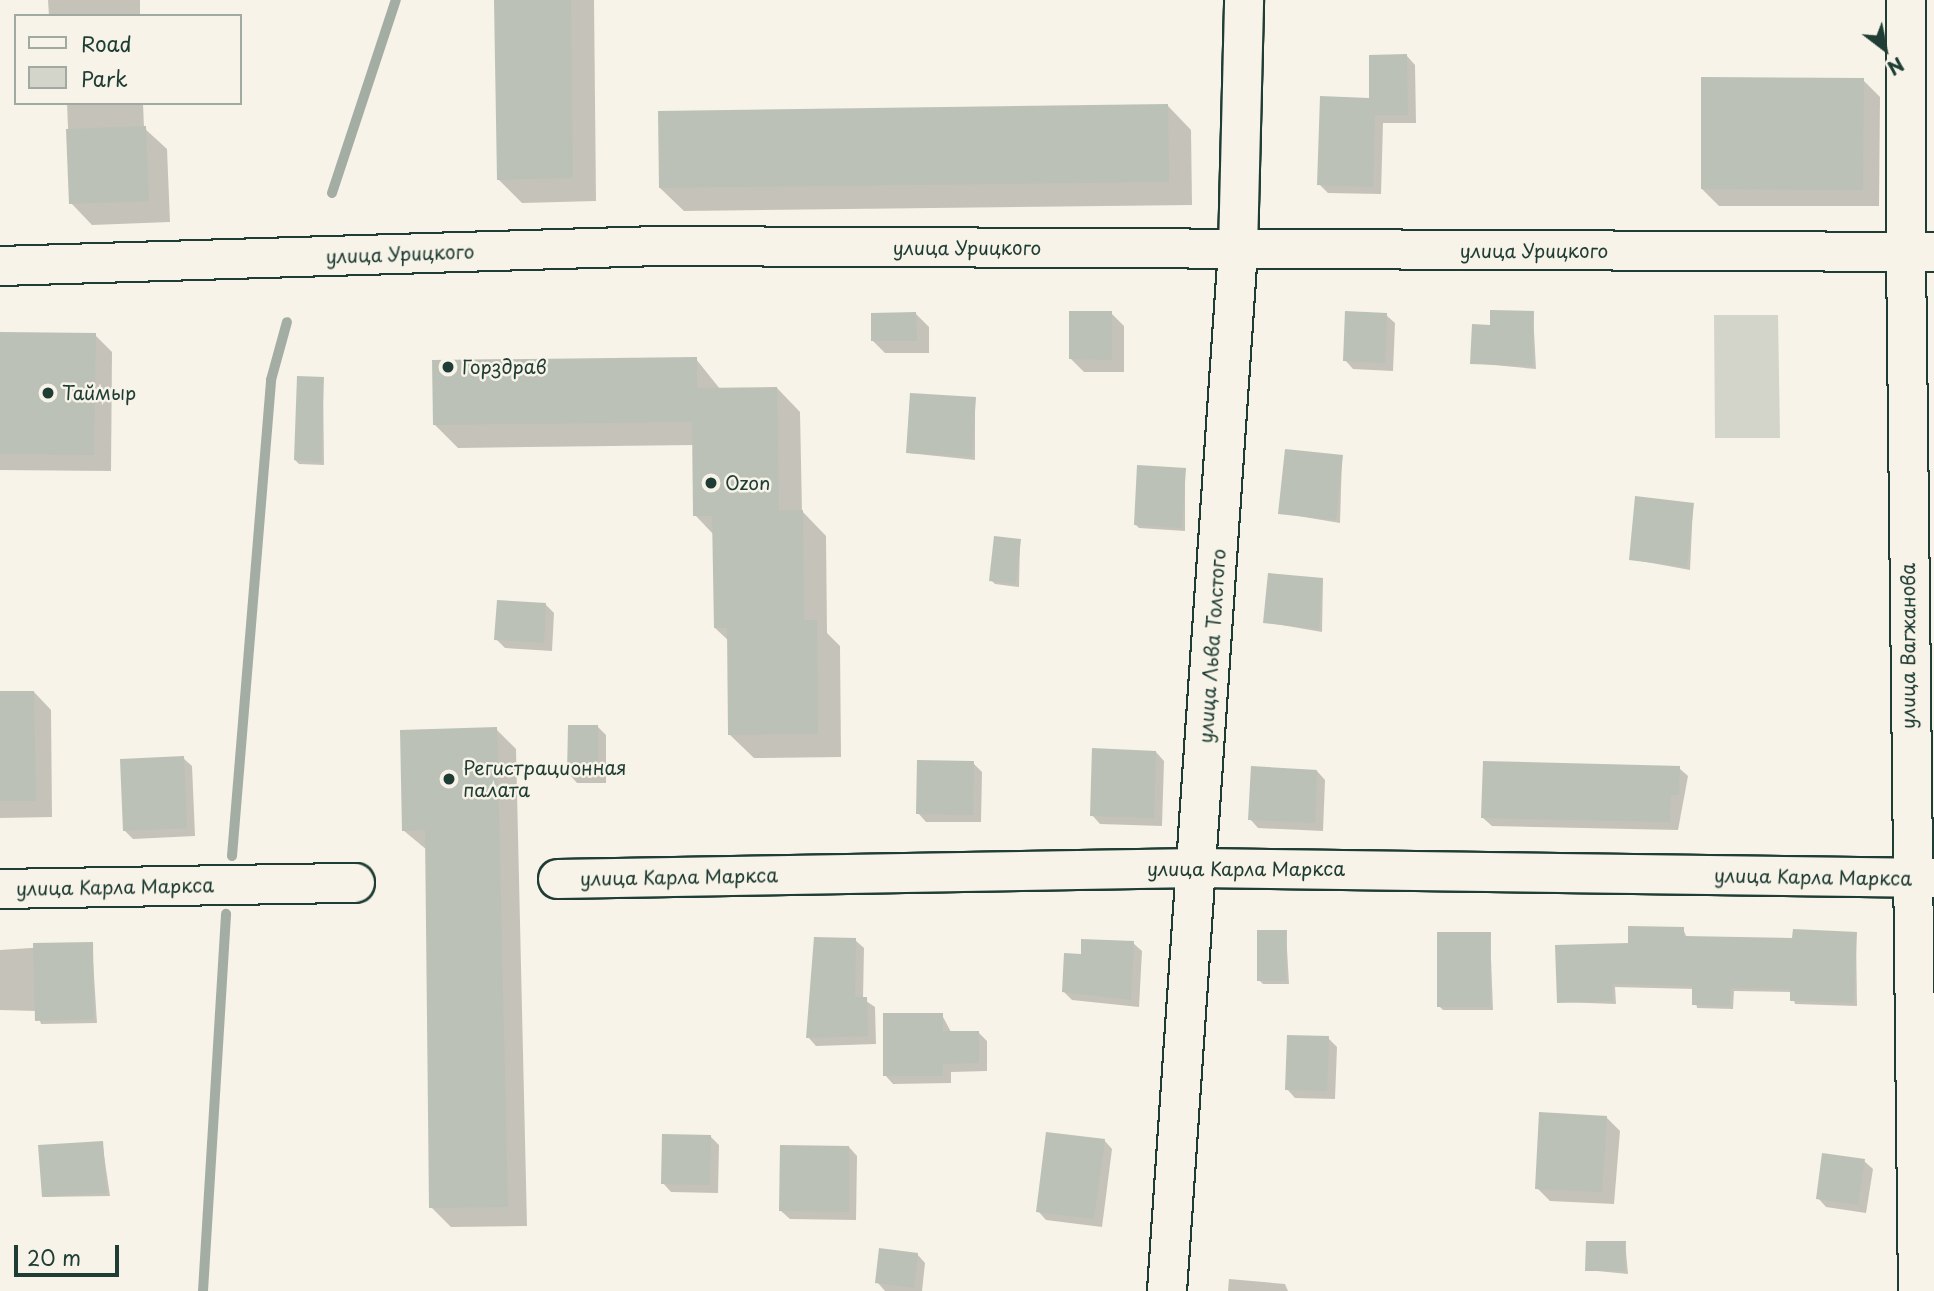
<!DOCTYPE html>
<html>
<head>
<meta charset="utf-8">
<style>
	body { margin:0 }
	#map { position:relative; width:1934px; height:1291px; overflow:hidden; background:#f7f3e8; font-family:"Playpen Sans",sans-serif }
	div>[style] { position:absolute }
	.green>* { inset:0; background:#d3d5ca }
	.shadow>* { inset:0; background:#0003 }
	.stream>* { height:10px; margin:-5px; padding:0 5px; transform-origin:5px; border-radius:5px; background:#a4ada3 }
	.building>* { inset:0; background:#bbc1b6 }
	.roads { filter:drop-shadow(2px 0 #1f3d34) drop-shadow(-2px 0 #1f3d34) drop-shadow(0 2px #1f3d34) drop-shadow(0 -2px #1f3d34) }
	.minor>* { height:38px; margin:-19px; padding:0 19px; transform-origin:19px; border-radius:19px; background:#f7f3e8 }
	.major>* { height:38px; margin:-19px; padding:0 19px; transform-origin:19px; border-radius:19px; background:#f7f3e8 }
	.dots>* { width:19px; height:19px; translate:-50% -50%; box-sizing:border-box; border:4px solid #f7f3e8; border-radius:50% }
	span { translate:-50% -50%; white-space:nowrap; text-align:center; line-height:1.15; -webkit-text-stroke:5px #f7f3e8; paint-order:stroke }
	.street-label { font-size:19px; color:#1f3d34 }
	.poi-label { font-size:19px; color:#1f3d34 }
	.left { translate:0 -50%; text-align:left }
	.legend { position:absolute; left:14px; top:14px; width:228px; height:91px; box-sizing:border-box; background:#f7f3e8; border:2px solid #a1aaa0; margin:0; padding:9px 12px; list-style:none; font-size:21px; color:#1f3d34 }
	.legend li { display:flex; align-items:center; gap:14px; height:35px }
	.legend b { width:35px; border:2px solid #a1aaa0 }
	.north { position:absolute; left:1850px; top:14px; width:70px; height:70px; -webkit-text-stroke:5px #f7f3e8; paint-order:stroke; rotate:148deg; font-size:19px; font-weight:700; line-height:28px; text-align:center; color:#1f3d34 }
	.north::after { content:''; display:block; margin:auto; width:24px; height:32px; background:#1f3d34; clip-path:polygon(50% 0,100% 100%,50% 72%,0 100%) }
	.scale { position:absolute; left:14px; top:1245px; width:105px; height:32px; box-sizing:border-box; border:4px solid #1f3d34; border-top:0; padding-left:9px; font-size:21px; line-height:24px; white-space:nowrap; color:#1f3d34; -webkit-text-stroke:5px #f7f3e8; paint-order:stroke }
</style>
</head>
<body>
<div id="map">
	<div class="green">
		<div style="clip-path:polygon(1714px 315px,1778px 315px,1780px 438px,1715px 438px)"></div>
	</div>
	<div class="shadow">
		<div style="clip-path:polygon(48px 0,140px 0,140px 16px,49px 16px)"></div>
		<div style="clip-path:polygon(496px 0,594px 0,596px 201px,522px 203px,498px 179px)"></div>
		<div style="clip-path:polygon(1407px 56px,1415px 65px,1416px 123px,1383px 123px,1381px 194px,1328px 193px,1319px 184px,1371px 100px)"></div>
		<div style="clip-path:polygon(1863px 80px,1880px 97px,1879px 206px,1719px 206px,1702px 189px)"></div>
		<div style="clip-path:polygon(67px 103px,143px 103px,144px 128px,167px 149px,170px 222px,92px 225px,71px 203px)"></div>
		<div style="clip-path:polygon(1168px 106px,1191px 130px,1192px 205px,684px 211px,660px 188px)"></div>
		<div style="clip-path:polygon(1111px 313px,1124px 326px,1124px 372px,1084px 372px,1071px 359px)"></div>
		<div style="clip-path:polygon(1533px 313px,1536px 369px,1472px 363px,1491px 326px)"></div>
		<div style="clip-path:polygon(916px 314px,929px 327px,929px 353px,885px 353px,872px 340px)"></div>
		<div style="clip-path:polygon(1386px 315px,1395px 323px,1393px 371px,1353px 369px,1345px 360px)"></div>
		<div style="clip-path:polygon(0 334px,95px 335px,112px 352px,111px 471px,0 470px)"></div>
		<div style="clip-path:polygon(696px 359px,720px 389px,777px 388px,800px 412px,802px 511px,826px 536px,827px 633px,840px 646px,841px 757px,754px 758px,730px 735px,729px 641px,715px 628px,714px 535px,695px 515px,694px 445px,458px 448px,434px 424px)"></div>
		<div style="clip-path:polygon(323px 379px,324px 465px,299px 464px,295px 460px)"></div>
		<div style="clip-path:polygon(975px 399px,975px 460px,908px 453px)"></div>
		<div style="clip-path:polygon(1342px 457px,1340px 523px,1280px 513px)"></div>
		<div style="clip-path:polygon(1185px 470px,1185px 531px,1139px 528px,1135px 524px)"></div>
		<div style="clip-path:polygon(1693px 505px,1690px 570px,1630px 559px)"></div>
		<div style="clip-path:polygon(1020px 541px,1019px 587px,995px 584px,991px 580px)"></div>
		<div style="clip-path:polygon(1323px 579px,1322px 632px,1265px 622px)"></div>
		<div style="clip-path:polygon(546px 605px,554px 613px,552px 651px,505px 648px,496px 639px)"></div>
		<div style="clip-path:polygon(34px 692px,51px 710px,52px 817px,0 818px,0 693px)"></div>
		<div style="clip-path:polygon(598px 727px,606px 735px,606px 783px,577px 783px,569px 774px)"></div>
		<div style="clip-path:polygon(496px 729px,516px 749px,527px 1226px,451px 1227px,431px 1207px,427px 850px,403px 830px)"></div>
		<div style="clip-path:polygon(1156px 752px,1164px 761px,1162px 826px,1100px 824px,1092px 815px)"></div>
		<div style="clip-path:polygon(183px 758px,192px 766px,195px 836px,133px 839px,124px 830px)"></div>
		<div style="clip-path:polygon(973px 763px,982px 772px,981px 822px,926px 822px,918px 813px)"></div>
		<div style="clip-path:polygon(1679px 768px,1688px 776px,1678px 830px,1492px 826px,1483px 818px)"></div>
		<div style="clip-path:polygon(1317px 771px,1325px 780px,1323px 831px,1258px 828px,1250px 819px)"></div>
		<div style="clip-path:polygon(1683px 929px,1687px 938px,1794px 940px,1856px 933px,1857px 1006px,1795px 1004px,1792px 992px,1734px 991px,1733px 1009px,1697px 1008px,1694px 989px,1615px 987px,1616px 1004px,1559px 1002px,1629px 944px)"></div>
		<div style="clip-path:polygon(1286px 932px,1289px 984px,1263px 984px,1259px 980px)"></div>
		<div style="clip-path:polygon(1490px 934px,1493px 1010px,1443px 1010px,1439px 1006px)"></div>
		<div style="clip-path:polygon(855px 940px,864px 948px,863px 999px,875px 1007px,876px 1044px,816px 1046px,808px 1037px)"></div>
		<div style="clip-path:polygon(1133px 943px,1142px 951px,1139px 1007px,1072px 1000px,1064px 992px,1082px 956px)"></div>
		<div style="clip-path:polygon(92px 944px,97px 1023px,41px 1024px,37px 1011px,0 1010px,0 950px)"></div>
		<div style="clip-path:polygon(942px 1015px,951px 1032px,978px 1032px,987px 1041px,987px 1071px,951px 1072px,951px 1083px,893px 1084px,885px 1075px)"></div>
		<div style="clip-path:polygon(1328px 1038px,1337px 1047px,1335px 1099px,1295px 1098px,1287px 1089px)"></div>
		<div style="clip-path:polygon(1607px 1118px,1620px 1131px,1614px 1204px,1550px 1201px,1537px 1188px)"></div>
		<div style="clip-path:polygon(710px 1136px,719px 1145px,718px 1193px,671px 1192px,663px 1183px)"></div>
		<div style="clip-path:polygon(1104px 1140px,1112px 1149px,1102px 1227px,1046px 1220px,1038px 1211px)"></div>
		<div style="clip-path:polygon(102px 1142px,110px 1196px,43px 1197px)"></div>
		<div style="clip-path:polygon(849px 1147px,857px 1156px,856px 1220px,790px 1219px,781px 1211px)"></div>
		<div style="clip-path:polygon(1864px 1161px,1873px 1169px,1866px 1213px,1826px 1207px,1818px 1198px)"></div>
		<div style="clip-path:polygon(1625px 1242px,1628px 1274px,1587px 1270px)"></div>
		<div style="clip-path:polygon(917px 1254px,925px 1263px,922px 1291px,885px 1291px,877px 1282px)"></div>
		<div style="clip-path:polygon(1229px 1279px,1285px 1284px,1288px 1291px,1228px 1291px)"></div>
	</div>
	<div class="stream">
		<div style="left:332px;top:193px;width:203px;rotate:-71.7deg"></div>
		<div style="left:232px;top:856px;width:478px;rotate:-85.3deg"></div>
		<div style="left:271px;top:380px;width:60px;rotate:-74.6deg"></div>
		<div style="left:203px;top:1291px;width:378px;rotate:-86.5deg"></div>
	</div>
	<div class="building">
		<div style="clip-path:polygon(494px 0,571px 0,573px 178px,497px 180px)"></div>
		<div style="clip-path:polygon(1407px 54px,1408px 115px,1375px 115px,1373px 187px,1317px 185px,1320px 96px,1369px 98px,1369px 55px)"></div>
		<div style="clip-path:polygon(1701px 77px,1864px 78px,1863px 190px,1701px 189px)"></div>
		<div style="clip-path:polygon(1168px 104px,1169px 182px,659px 188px,658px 111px)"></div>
		<div style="clip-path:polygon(146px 126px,149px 201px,69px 204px,66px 129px)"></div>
		<div style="clip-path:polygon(1490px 310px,1534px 311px,1533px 366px,1470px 364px,1472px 324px,1490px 325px)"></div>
		<div style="clip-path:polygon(1069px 311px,1112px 311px,1112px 360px,1069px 359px)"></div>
		<div style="clip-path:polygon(1345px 311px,1387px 313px,1385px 363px,1343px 361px)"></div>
		<div style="clip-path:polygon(916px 312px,917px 341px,871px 341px,871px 313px)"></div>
		<div style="clip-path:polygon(0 332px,96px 333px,94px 455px,0 454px)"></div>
		<div style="clip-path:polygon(697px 357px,697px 388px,777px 387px,779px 510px,803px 510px,804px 620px,817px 620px,818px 734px,728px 735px,727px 628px,714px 628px,712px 516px,693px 516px,692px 422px,433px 425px,432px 360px)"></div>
		<div style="clip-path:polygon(297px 376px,324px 377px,321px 462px,294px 460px)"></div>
		<div style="clip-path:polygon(910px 393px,976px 397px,972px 457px,906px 453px)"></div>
		<div style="clip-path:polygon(1285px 449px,1343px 455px,1336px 520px,1278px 514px)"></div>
		<div style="clip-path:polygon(1137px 465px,1186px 468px,1182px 528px,1134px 525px)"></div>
		<div style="clip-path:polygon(1635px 496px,1694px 503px,1687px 567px,1629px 560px)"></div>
		<div style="clip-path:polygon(994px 536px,1021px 539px,1016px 584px,989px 581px)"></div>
		<div style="clip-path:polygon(1268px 573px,1323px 578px,1319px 629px,1263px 623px)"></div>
		<div style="clip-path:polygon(497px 600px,546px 603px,544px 643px,494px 640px)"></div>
		<div style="clip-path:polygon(0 691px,34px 691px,36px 801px,0 801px)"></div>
		<div style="clip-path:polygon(568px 725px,598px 725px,598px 775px,567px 775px)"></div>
		<div style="clip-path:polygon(497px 727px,508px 1207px,429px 1208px,425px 830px,402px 831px,400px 730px)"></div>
		<div style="clip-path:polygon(1092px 748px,1156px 751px,1154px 818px,1090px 816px)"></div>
		<div style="clip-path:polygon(184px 756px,187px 828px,123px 831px,120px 759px)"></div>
		<div style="clip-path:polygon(917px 760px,974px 761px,973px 815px,916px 814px)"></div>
		<div style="clip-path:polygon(1483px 761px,1680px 766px,1679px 795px,1671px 795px,1670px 822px,1481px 818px)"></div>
		<div style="clip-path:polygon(1251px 766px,1317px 770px,1315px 823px,1248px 820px)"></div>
		<div style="clip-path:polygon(1628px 926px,1684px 927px,1684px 936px,1792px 938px,1793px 929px,1857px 932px,1854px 1003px,1790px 1001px,1790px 989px,1731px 988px,1730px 1006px,1692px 1005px,1692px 986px,1612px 984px,1613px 1001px,1557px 1003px,1555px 945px,1628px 943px)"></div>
		<div style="clip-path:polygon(1257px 930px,1287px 930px,1286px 981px,1257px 981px)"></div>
		<div style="clip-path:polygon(1437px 932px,1491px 932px,1490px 1007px,1437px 1007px)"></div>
		<div style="clip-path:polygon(814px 937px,856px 938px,855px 997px,867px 997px,868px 1036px,806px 1038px)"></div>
		<div style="clip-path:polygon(1081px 939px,1134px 941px,1131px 1000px,1062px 992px,1064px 953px,1081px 954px)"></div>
		<div style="clip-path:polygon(93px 942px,94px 1019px,35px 1021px,33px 943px)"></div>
		<div style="clip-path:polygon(883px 1013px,943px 1013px,943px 1031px,979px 1031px,979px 1063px,943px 1064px,943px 1076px,883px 1076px)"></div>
		<div style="clip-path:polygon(1287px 1035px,1329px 1036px,1327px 1091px,1285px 1090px)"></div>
		<div style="clip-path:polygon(1539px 1112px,1607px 1116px,1602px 1192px,1535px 1189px)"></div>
		<div style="clip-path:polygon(1046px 1132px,1105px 1139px,1094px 1219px,1036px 1212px)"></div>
		<div style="clip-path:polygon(662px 1134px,711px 1135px,710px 1185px,661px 1184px)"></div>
		<div style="clip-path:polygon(103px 1141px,107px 1193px,42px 1197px,38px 1145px)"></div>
		<div style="clip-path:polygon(780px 1145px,849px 1146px,849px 1212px,779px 1211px)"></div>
		<div style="clip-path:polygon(1822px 1153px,1865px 1159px,1858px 1205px,1816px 1199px)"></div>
		<div style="clip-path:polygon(1586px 1241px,1626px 1241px,1625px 1271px,1585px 1271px)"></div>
		<div style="clip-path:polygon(879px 1248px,918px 1253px,914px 1288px,875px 1283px)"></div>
	</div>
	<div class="roads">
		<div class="minor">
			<div style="left:1906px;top:253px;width:253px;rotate:-90deg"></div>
			<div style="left:558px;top:879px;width:640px;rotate:-0.98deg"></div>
			<div style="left:1198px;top:868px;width:736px;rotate:0.78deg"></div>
			<div style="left:0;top:889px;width:355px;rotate:-1deg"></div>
			<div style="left:1167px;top:1291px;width:1043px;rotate:-86.1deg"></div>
			<div style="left:1238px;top:250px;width:250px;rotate:-88.6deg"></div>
		</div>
		<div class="major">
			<div style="left:1906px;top:253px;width:1038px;rotate:89.34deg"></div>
			<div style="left:0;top:266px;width:657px;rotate:-1.74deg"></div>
			<div style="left:657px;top:246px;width:1277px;rotate:0.27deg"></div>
		</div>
	</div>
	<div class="dots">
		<div style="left:448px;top:367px;background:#1f3d34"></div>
		<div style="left:48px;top:393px;background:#1f3d34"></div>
		<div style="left:711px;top:483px;background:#1f3d34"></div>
		<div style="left:449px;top:779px;background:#1f3d34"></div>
	</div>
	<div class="street-label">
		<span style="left:967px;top:248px">улица Урицкого</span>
		<span style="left:1534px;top:251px">улица Урицкого</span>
		<span style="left:400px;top:254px;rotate:-2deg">улица Урицкого</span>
		<span style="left:1212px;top:646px;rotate:-86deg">улица Льва Толстого</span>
		<span style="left:1908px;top:646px;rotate:-90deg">улица Вагжанова</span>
		<span style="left:1246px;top:869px">улица Карла Маркса</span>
		<span style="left:679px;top:877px;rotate:-1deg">улица Карла Маркса</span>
		<span style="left:1813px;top:877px;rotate:1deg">улица Карла Маркса</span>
		<span style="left:115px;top:887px;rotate:-1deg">улица Карла Маркса</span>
	</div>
	<div class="poi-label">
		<span class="left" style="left:462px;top:367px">Горздрав</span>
		<span class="left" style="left:62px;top:393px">Таймыр</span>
		<span class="left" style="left:725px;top:483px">Ozon</span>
		<span class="left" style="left:463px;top:779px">Регистрационная<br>палата</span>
	</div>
	<ul class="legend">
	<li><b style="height:9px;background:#f7f3e8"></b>Road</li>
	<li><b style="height:19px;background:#d3d5ca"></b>Park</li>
	</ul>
	<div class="north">N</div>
	<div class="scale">20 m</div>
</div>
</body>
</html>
